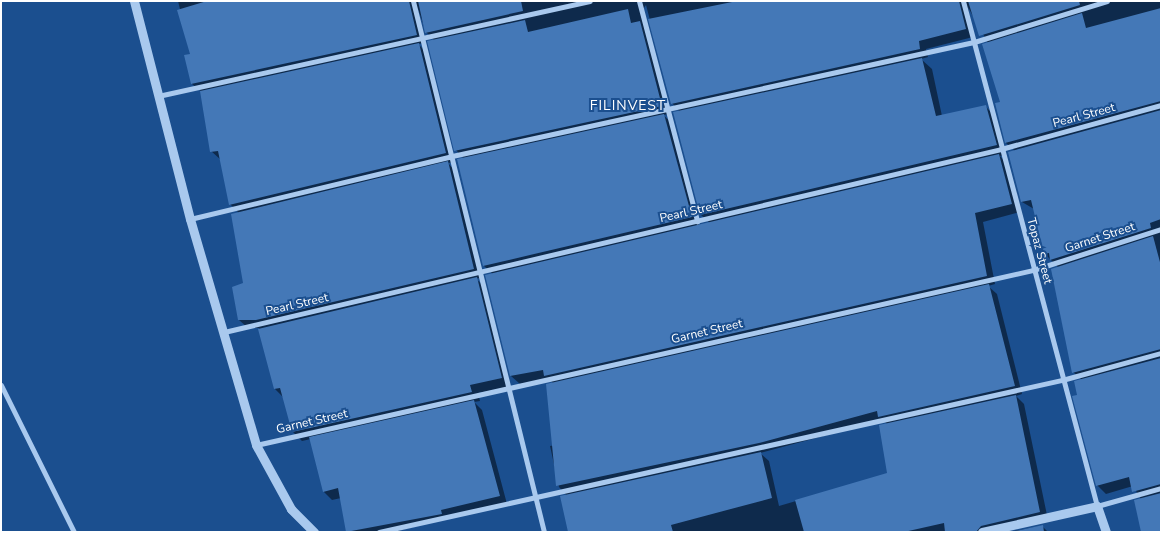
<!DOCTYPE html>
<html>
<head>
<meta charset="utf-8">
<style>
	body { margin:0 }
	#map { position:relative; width:1162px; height:533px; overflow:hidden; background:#1b4f8f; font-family:"Nunito Sans",sans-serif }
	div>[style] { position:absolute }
	.shadow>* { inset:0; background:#0007 }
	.building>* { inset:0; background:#4478b7 }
	.minor>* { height:5px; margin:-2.5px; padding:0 2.5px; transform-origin:2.5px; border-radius:2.5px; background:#a9c9ee }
	.tertiary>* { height:9px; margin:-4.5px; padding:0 4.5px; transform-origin:4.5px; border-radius:4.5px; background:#a9c9ee }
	span { translate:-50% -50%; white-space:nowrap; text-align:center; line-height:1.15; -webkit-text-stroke:4px #1b4f8f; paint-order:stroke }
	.street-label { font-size:12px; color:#fff }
	.neighbourhood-label { font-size:14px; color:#fff; letter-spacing:1px }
	.frame { position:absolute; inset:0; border:2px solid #fff; pointer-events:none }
</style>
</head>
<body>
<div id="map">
	<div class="shadow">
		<div style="clip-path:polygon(evenodd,178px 1px,1161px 1px,1161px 532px,1133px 486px,1106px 494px,1097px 485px,1079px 396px,1082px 380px,1073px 372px,1059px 268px,1045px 254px,1034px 209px,1022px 202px,1015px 151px,1006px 143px,996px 104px,1001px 103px,988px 43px,968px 7px,973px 37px,926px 49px,928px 57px,921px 59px,932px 69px,942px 116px,986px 107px,995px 116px,1006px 155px,1000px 156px,1007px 164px,1020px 212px,983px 222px,995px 284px,988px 286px,997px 294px,1022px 394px,1016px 396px,1024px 404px,1048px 520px,1002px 532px,569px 532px,567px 496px,559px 487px,550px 446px,556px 445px,554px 384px,549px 379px,520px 384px,511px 376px,493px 274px,484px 266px,458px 160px,464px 159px,456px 150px,435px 41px,426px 32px,417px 6px,424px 43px,418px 44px,427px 53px,454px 162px,448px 163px,456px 172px,482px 277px,476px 279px,485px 287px,510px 387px,478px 393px,480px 401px,474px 402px,482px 410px,507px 504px,393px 532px,347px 532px,341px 498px,332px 500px,324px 492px,311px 439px,302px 441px,293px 432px,284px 398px,275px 389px,259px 328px,248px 328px,239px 320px,244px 284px,239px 213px,230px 204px,221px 160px,211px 151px,202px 92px,192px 84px,191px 55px,178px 1px,646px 5px,672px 103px,680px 112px,674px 113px,701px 215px,710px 223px,699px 226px,673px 124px,663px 115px,669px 114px,642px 11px,646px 5px,178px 1px,883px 420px,888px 425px,888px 474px,779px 506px,769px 461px,760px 453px,883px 420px)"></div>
		<div style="clip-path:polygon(1042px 526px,1048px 532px,1009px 532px)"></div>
	</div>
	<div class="building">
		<div style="clip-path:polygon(207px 1px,409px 1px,417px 35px,191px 84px,184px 55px,190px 54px,177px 10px)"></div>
		<div style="clip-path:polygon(418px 1px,521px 1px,523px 11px,425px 33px)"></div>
		<div style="clip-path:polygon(737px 1px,959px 1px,966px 29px,919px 41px,920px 49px,671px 104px,648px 19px)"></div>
		<div style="clip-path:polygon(968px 1px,1079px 1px,1080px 5px,979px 36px)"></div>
		<div style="clip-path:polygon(1161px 8px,1161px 101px,1005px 143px,995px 103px,1000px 102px,982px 44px,1082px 13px,1086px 28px)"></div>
		<div style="clip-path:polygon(628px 9px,631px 23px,640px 21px,662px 106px,454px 151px,427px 41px,525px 20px,528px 32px)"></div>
		<div style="clip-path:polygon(419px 43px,446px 153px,229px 205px,218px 151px,210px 152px,200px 91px)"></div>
		<div style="clip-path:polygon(922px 58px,936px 116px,986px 105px,997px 145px,700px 215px,673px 112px)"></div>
		<div style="clip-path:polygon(1161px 110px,1161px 219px,1150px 223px,1151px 228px,1050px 260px,1049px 253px,1044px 254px,1031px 200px,1021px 202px,1008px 152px)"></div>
		<div style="clip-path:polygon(664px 114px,692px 217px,483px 266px,457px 159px)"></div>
		<div style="clip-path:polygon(999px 154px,1012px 204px,975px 213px,987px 276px,544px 376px,543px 370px,510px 376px,485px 275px)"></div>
		<div style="clip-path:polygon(448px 161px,474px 269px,256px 320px,238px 320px,232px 287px,243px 283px,231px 214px)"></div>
		<div style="clip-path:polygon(1153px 236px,1161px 266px,1161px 349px,1072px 373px,1051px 269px)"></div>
		<div style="clip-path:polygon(477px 277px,502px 378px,470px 385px,472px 392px,292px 432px,280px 388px,274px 389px,258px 329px)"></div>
		<div style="clip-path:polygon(989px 284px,1015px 386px,878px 417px,877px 411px,759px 443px,556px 486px,546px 384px)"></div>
		<div style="clip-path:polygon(1161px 358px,1161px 484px,1132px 492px,1129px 477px,1096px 486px,1072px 396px,1077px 395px,1074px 381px)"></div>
		<div style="clip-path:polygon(1016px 395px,1040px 512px,981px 526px,976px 532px,945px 532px,944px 523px,904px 532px,804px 532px,795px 500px,887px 473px,879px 425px)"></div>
		<div style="clip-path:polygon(474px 400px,500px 496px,441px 510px,442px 514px,346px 532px,338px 488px,323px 492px,309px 437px)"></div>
		<div style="clip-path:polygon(761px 452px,772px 498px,671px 525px,673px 532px,568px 532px,560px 496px)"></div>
		<div style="clip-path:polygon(1161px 493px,1161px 532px,1141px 532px,1134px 500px)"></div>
		<div style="clip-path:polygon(1043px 525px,1044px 532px,1011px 532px)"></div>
	</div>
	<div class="minor">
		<div style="left:413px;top:1px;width:547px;rotate:76.14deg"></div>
		<div style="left:639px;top:1px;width:228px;rotate:75.2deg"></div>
		<div style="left:963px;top:1px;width:522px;rotate:75.14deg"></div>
		<div style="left:1097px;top:506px;width:66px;rotate:-15.7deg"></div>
		<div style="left:158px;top:96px;width:442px;rotate:-12.4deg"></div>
		<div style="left:190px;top:219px;width:269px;rotate:-13.5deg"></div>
		<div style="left:452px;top:156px;width:534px;rotate:-12.32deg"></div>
		<div style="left:974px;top:42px;width:139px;rotate:-17.1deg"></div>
		<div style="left:224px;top:332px;width:798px;rotate:-13.25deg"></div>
		<div style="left:1001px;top:149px;width:166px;rotate:-15.4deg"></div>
		<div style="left:1px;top:385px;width:164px;rotate:63.6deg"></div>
		<div style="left:256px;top:445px;width:796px;rotate:-12.69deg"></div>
		<div style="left:1033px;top:270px;width:134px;rotate:-17.8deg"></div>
		<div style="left:379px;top:532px;width:700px;rotate:-12.55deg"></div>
		<div style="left:1062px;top:380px;width:103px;rotate:-15.3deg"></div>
	</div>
	<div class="tertiary">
		<div style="left:134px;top:1px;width:225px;rotate:75.6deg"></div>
		<div style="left:190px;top:219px;width:235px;rotate:73.7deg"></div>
		<div style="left:256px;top:445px;width:73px;rotate:61.3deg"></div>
		<div style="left:291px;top:509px;width:33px;rotate:45deg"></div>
		<div style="left:982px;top:532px;width:118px;rotate:-12.7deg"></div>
		<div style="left:1097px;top:506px;width:28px;rotate:71deg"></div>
	</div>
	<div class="street-label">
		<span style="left:1084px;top:116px;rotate:-15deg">Pearl Street</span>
		<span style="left:691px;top:212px;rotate:-13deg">Pearl Street</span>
		<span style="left:1100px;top:238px;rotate:-18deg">Garnet Street</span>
		<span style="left:1039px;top:251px;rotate:75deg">Topaz Street</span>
		<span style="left:297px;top:305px;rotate:-13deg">Pearl Street</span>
		<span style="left:707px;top:332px;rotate:-13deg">Garnet Street</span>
		<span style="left:312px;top:422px;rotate:-13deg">Garnet Street</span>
	</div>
	<div class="neighbourhood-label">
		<span style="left:628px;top:106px">FILINVEST</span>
	</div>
	<div class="frame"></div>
</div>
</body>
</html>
